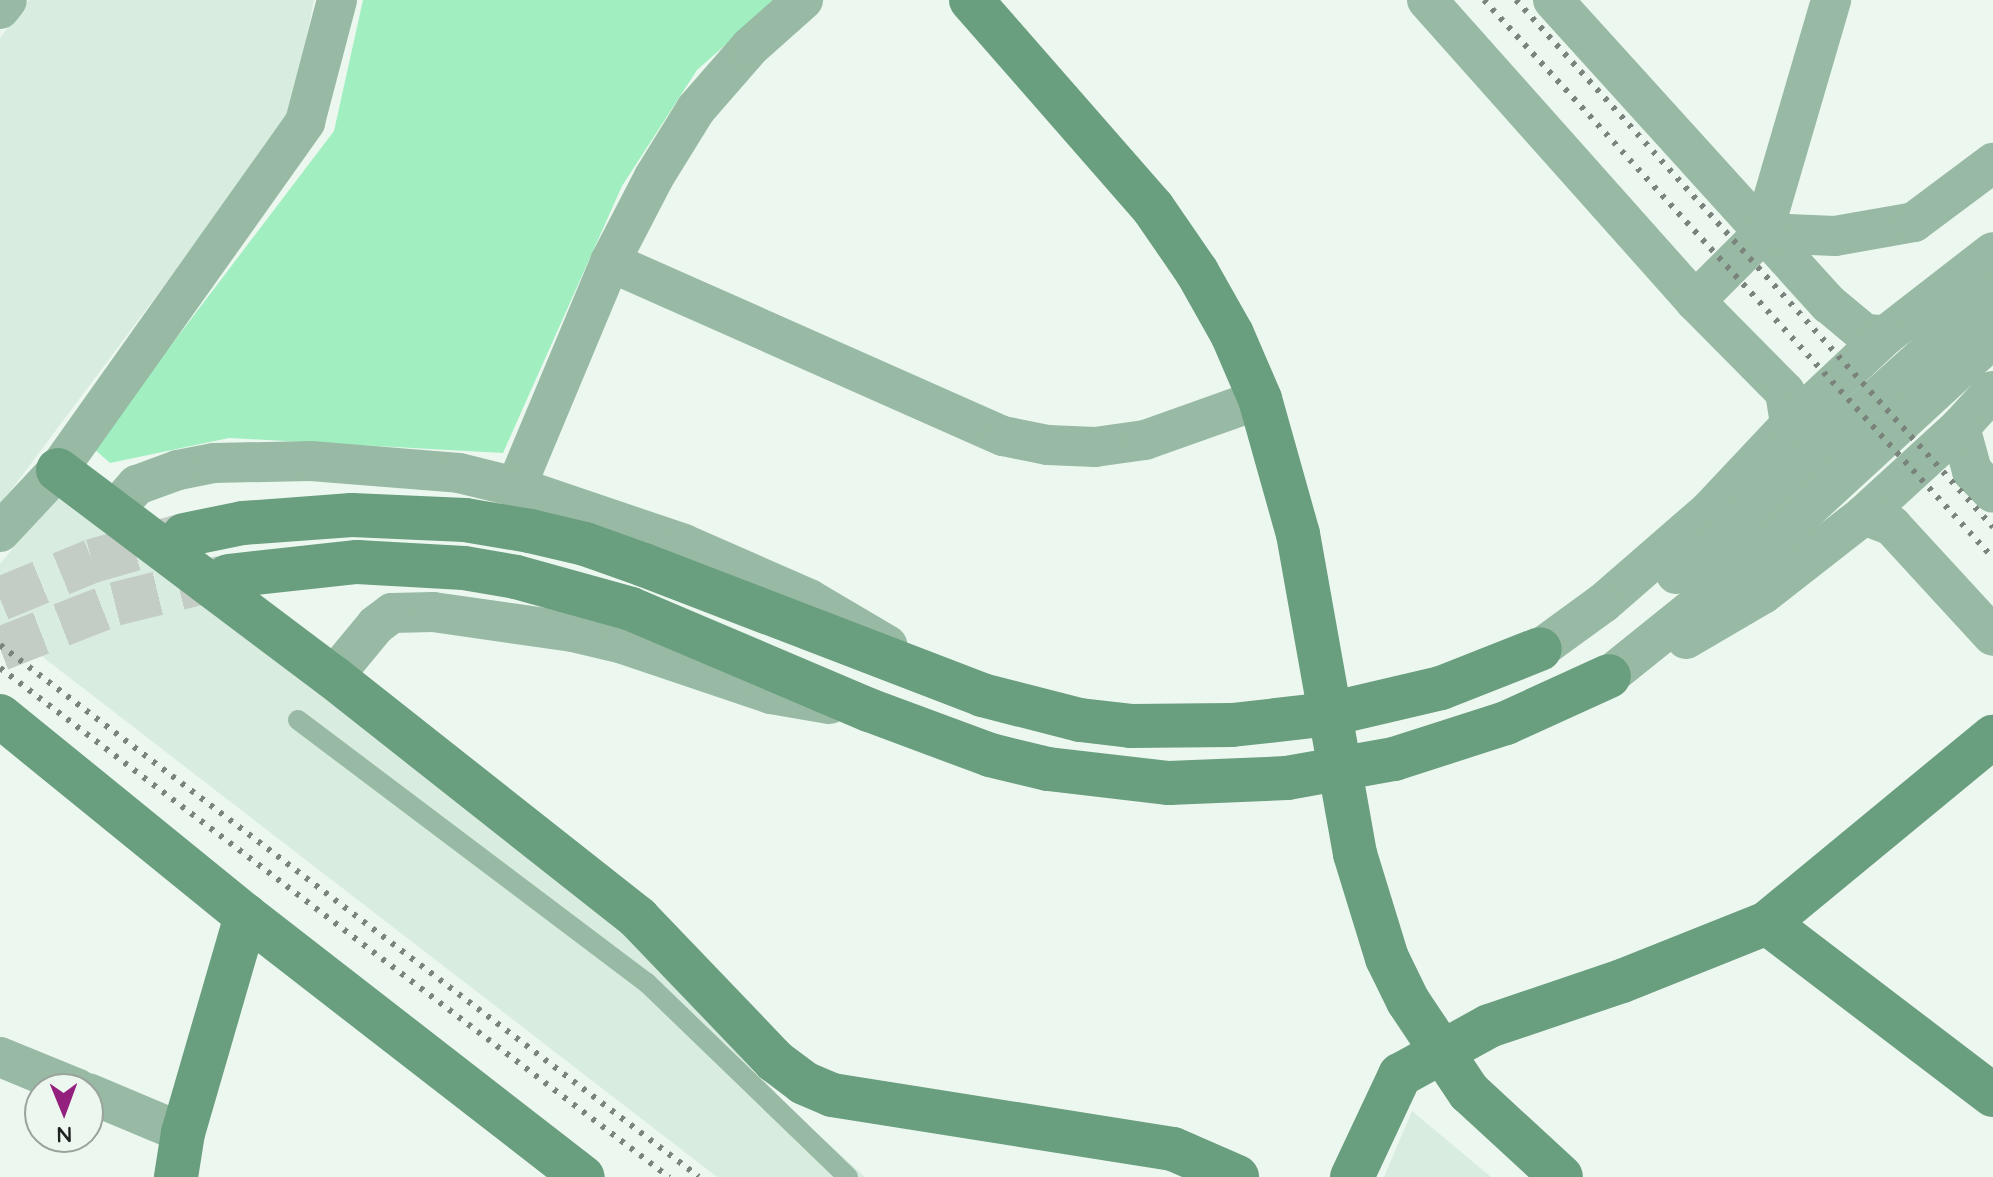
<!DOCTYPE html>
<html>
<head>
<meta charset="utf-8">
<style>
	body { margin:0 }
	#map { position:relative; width:1993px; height:1177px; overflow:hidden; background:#ecf7ef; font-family:Quicksand,sans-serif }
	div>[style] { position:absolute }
	.built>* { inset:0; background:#d9ece0 }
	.green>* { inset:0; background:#a1efc1 }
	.secondary-tunnel>* { height:44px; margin-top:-22px; transform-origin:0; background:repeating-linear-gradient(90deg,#c3cdc6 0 44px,transparent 0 66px) }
	.lane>* { height:20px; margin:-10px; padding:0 10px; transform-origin:10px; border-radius:10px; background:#98baa4 }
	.street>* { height:40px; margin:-20px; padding:0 20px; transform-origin:20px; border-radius:20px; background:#98baa4 }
	.secondary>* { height:44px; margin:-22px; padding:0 22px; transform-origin:22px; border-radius:22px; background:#699e7e }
	.rail>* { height:6px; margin-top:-3px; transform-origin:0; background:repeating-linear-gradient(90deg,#7b837d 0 4px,transparent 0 12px) }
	span { translate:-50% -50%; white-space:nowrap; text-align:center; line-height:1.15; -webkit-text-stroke:6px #ecf7ef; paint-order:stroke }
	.north { position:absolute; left:24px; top:1073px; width:80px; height:80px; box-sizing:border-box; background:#ecf7ef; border:2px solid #9aa29c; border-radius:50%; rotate:179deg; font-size:22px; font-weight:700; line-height:32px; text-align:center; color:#1f2320 }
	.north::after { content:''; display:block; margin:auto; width:28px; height:36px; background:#94207e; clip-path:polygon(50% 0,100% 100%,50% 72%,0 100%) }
</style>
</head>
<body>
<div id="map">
	<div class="built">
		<div style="clip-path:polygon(29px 0,314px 0,291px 116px,0 505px,0 38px)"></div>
		<div style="clip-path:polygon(58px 494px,549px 869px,617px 927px,798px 1116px,865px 1177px,717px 1177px,0 624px,0 564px)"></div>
		<div style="clip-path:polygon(1412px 1111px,1491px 1177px,1384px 1177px)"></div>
	</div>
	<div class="green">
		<div style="clip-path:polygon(363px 0,776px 0,697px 70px,622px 186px,503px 453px,229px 438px,110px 463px,93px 448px,334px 131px)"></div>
	</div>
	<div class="secondary-tunnel">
		<div style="left:0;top:599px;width:100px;rotate:-22.4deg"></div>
		<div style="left:92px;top:561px;width:96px;rotate:-15.8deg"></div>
		<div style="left:0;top:649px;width:123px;rotate:-21.4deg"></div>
		<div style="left:115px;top:604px;width:116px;rotate:-13.9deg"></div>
	</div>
	<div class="lane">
		<div style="left:298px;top:720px;width:436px;rotate:37deg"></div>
		<div style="left:646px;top:982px;width:281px;rotate:44deg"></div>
	</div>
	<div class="street">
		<div style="left:1427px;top:0;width:403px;rotate:48.3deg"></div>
		<div style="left:1695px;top:301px;width:128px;rotate:45.3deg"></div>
		<div style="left:1785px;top:392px;width:33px;rotate:81deg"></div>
		<div style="left:1790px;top:425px;width:118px;rotate:133.3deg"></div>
		<div style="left:1709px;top:511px;width:140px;rotate:139deg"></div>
		<div style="left:1603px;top:603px;width:78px;rotate:143.9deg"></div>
		<div style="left:1553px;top:0;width:411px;rotate:47.8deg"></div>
		<div style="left:1829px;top:304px;width:47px;rotate:39.8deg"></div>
		<div style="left:1865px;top:334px;width:21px;rotate:3deg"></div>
		<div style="left:1886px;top:335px;width:135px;rotate:-37.8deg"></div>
		<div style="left:0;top:9px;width:11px;rotate:-52deg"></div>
		<div style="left:1763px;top:233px;width:72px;rotate:2.4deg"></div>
		<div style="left:1835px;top:236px;width:80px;rotate:-10deg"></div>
		<div style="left:1914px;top:222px;width:99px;rotate:-36.8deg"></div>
		<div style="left:610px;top:262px;width:430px;rotate:23.9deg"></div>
		<div style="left:1003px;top:436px;width:46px;rotate:11.3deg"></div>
		<div style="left:1048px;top:445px;width:47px;rotate:2.4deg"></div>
		<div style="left:1095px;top:447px;width:50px;rotate:-8deg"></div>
		<div style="left:1145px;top:440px;width:122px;rotate:-19.6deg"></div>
		<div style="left:1695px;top:301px;width:96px;rotate:-45deg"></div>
		<div style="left:1763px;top:233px;width:243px;rotate:-73.7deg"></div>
		<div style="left:1993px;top:391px;width:49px;rotate:132.5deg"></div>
		<div style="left:1960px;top:427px;width:46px;rotate:74.7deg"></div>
		<div style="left:1972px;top:471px;width:30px;rotate:46deg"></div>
		<div style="left:1790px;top:425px;width:132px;rotate:-43.2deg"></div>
		<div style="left:516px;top:487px;width:244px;rotate:-67.3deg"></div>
		<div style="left:610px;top:262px;width:96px;rotate:-62.6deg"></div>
		<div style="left:654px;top:177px;width:80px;rotate:-58.3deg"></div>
		<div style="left:696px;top:109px;width:82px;rotate:-48.9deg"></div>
		<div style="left:750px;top:47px;width:71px;rotate:-41.6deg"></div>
		<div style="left:114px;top:511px;width:35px;rotate:-49deg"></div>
		<div style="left:137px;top:485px;width:44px;rotate:-20.1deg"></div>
		<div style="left:178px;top:470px;width:37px;rotate:-11deg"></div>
		<div style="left:214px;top:463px;width:97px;rotate:-1.2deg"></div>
		<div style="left:311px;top:461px;width:148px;rotate:4.6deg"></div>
		<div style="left:459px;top:473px;width:59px;rotate:13.8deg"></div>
		<div style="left:516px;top:487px;width:177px;rotate:18.7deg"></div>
		<div style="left:684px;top:544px;width:137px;rotate:23.7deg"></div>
		<div style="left:809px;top:599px;width:91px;rotate:30.5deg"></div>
		<div style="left:1864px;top:515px;width:130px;rotate:-42.5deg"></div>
		<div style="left:0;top:532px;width:85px;rotate:-46.9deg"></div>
		<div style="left:58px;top:470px;width:427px;rotate:-54.6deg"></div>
		<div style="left:305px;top:122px;width:126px;rotate:-75.3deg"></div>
		<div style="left:1676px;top:574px;width:60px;rotate:-38.2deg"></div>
		<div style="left:1723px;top:537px;width:363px;rotate:-42deg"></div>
		<div style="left:1686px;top:639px;width:89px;rotate:-30.3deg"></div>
		<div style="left:1763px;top:594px;width:128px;rotate:-38deg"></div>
		<div style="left:1864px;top:515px;width:30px;rotate:21deg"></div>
		<div style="left:1892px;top:526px;width:149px;rotate:47.4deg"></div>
		<div style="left:1609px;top:676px;width:171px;rotate:-38.8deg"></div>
		<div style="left:1742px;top:569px;width:341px;rotate:-42.6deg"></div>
		<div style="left:333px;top:677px;width:67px;rotate:-50.4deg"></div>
		<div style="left:376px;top:625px;width:20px;rotate:-37deg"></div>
		<div style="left:392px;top:613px;width:41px;rotate:-1.4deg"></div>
		<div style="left:433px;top:612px;width:141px;rotate:8.1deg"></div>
		<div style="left:573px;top:632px;width:51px;rotate:13.5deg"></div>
		<div style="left:623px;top:644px;width:156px;rotate:18.7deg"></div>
		<div style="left:771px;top:694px;width:59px;rotate:9.8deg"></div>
		<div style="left:0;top:1057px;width:84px;rotate:22.3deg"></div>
		<div style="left:88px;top:1093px;width:103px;rotate:22.8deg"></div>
	</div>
	<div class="secondary">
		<div style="left:971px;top:0;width:276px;rotate:48.8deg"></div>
		<div style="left:1153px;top:208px;width:78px;rotate:55.5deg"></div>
		<div style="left:1197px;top:272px;width:71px;rotate:60.6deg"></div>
		<div style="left:1232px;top:334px;width:71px;rotate:66.7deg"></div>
		<div style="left:1260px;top:399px;width:140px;rotate:74.3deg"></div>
		<div style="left:1298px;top:534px;width:325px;rotate:79.9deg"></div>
		<div style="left:1355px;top:854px;width:109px;rotate:72.9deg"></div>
		<div style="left:1387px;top:958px;width:48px;rotate:64deg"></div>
		<div style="left:1408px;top:1001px;width:110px;rotate:56.2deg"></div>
		<div style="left:1469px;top:1092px;width:125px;rotate:42.7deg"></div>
		<div style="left:58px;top:470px;width:344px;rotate:37deg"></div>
		<div style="left:333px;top:677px;width:389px;rotate:38.3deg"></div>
		<div style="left:638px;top:918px;width:198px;rotate:46.2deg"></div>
		<div style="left:775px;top:1061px;width:36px;rotate:37deg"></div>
		<div style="left:804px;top:1083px;width:30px;rotate:23deg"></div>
		<div style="left:832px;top:1095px;width:345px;rotate:9deg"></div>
		<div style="left:1173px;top:1149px;width:70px;rotate:23.6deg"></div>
		<div style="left:184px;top:535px;width:60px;rotate:-11.5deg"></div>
		<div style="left:243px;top:523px;width:109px;rotate:-4.2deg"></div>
		<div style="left:352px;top:515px;width:113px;rotate:2.5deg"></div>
		<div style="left:465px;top:520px;width:66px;rotate:9.6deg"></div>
		<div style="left:530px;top:531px;width:57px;rotate:13.3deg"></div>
		<div style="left:585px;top:544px;width:63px;rotate:19.6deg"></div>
		<div style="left:644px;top:565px;width:362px;rotate:21deg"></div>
		<div style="left:982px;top:695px;width:101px;rotate:14.3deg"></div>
		<div style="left:1080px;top:720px;width:51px;rotate:6.7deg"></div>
		<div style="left:1131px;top:726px;width:101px;rotate:-0.6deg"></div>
		<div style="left:1232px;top:725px;width:99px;rotate:-6.4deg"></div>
		<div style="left:1330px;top:714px;width:114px;rotate:-13.2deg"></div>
		<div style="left:1441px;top:688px;width:106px;rotate:-21.5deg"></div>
		<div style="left:228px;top:576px;width:130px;rotate:-6.2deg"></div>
		<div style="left:357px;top:562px;width:107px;rotate:3.2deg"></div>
		<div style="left:464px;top:568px;width:53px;rotate:9.8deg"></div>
		<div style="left:516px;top:577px;width:119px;rotate:15.5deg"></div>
		<div style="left:631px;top:609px;width:259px;rotate:23deg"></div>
		<div style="left:869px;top:710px;width:129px;rotate:20.4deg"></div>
		<div style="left:990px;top:755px;width:60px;rotate:13.6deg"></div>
		<div style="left:1048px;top:769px;width:122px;rotate:6.6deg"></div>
		<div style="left:1169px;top:783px;width:118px;rotate:-2.4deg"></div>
		<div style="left:1287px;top:778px;width:109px;rotate:-10.1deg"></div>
		<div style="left:1394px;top:759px;width:118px;rotate:-17.8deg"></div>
		<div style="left:1506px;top:723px;width:113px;rotate:-24.5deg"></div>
		<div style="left:0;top:716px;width:317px;rotate:39.1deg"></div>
		<div style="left:246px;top:916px;width:426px;rotate:37.8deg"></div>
		<div style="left:1767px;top:923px;width:284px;rotate:37.3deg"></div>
		<div style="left:176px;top:1177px;width:45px;rotate:-81deg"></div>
		<div style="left:183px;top:1133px;width:226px;rotate:-73.8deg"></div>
		<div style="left:1352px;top:1177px;width:113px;rotate:-64.8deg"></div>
		<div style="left:1400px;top:1075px;width:102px;rotate:-28.8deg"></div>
		<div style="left:1489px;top:1026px;width:140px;rotate:-18.7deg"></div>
		<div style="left:1622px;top:981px;width:156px;rotate:-21.8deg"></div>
		<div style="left:1767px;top:923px;width:293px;rotate:-39.5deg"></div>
	</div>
	<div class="rail">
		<div style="left:1484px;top:0;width:755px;rotate:47.63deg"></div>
		<div style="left:1516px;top:0;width:711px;rotate:47.85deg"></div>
		<div style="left:0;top:645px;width:878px;rotate:37.27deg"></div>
		<div style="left:0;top:668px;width:841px;rotate:37.27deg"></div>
	</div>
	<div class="north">N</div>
</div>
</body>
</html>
